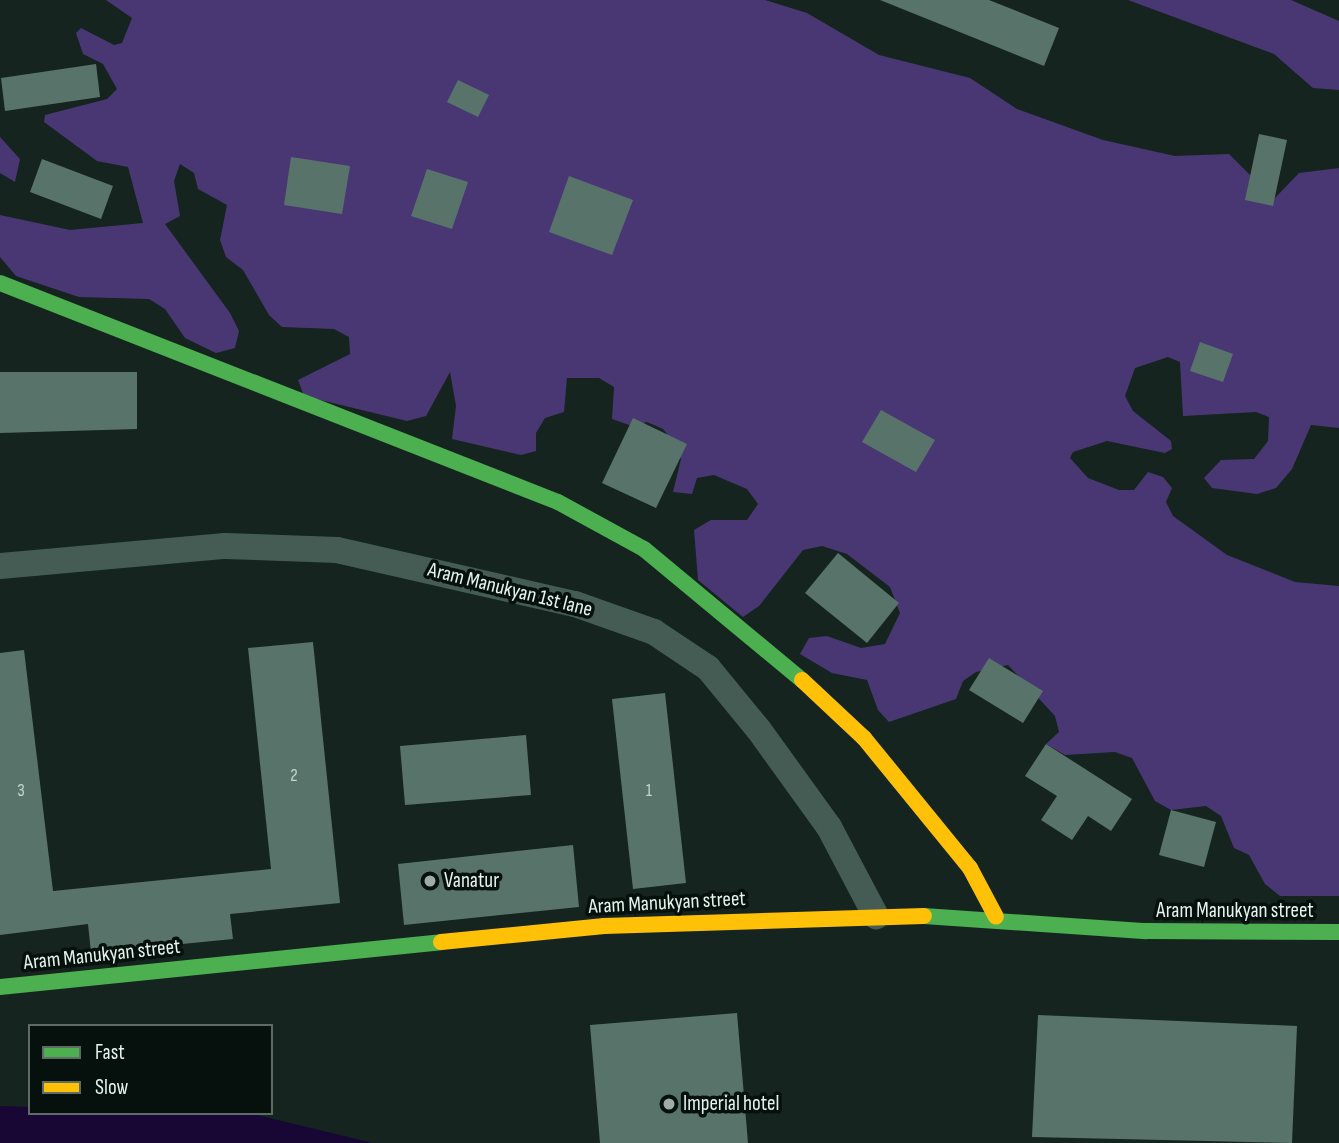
<!DOCTYPE html>
<html>
<head>
<meta charset="utf-8">
<style>
	body { margin:0 }
	#map { position:relative; width:1339px; height:1143px; overflow:hidden; background:#15241f; font-family:"Sofia Sans Condensed",sans-serif }
	div>[style] { position:absolute }
	.forest>* { inset:0; background:#493774 }
	.water>* { inset:0; background:#180635 }
	.building>* { inset:0; background:#58746a }
	.street>* { height:26px; margin:-13px; padding:0 13px; transform-origin:13px; border-radius:13px; background:#455c55 }
	.fast>* { height:16px; margin:-8px; padding:0 8px; transform-origin:8px; border-radius:8px; background:#4caf50 }
	.slow>* { height:16px; margin:-8px; padding:0 8px; transform-origin:8px; border-radius:8px; background:#ffc107 }
	.dots>* { width:19px; height:19px; translate:-50% -50%; box-sizing:border-box; border:4px solid #06100c; border-radius:50% }
	span { translate:-50% -50%; white-space:nowrap; text-align:center; line-height:1.15; -webkit-text-stroke:7px #06100c; paint-order:stroke }
	.number-label { font-size:18px; color:#c2d5cd }
	.number-label span { -webkit-text-stroke-width:0 }
	.street-label { font-size:21px; color:#e5f5ee }
	.poi-label { font-size:21px; color:#e5f5ee }
	.left { translate:0 -50%; text-align:left }
	.legend { position:absolute; left:28px; top:1024px; width:245px; height:91px; box-sizing:border-box; background:#06100c; border:2px solid #5f6c66; margin:0; padding:9px 12px; list-style:none; font-size:21px; color:#e5f5ee }
	.legend li { display:flex; align-items:center; gap:14px; height:35px }
	.legend b { width:35px; border:2px solid #5f6c66 }
</style>
</head>
<body>
<div id="map">
	<div class="forest">
		<div style="clip-path:polygon(106px 0,765px 0,807px 13px,879px 55px,970px 78px,1017px 109px,1103px 140px,1175px 156px,1229px 154px,1274px 199px,1299px 173px,1339px 168px,1339px 428px,1311px 425px,1292px 469px,1276px 488px,1257px 494px,1212px 488px,1204px 478px,1221px 460px,1254px 459px,1268px 441px,1269px 417px,1256px 412px,1183px 416px,1180px 362px,1168px 357px,1135px 368px,1125px 396px,1133px 411px,1171px 441px,1172px 449px,1165px 453px,1107px 441px,1073px 452px,1070px 458px,1088px 478px,1119px 490px,1134px 490px,1148px 472px,1163px 477px,1172px 488px,1166px 502px,1173px 516px,1227px 555px,1295px 582px,1339px 586px,1339px 896px,1280px 896px,1265px 884px,1249px 855px,1234px 848px,1221px 816px,1206px 806px,1171px 810px,1155px 801px,1132px 758px,1115px 752px,1065px 755px,1046px 744px,1059px 732px,1055px 716px,1008px 665px,976px 672px,963px 681px,956px 699px,889px 722px,878px 710px,867px 680px,832px 673px,800px 654px,809px 638px,827px 636px,861px 648px,885px 644px,900px 613px,890px 587px,847px 554px,822px 546px,803px 550px,759px 606px,743px 617px,698px 580px,694px 530px,711px 520px,747px 520px,758px 504px,747px 489px,714px 475px,697px 478px,692px 494px,673px 492px,681px 459px,674px 443px,663px 429px,647px 422px,632px 426px,612px 419px,614px 387px,599px 378px,567px 378px,564px 412px,545px 418px,536px 433px,536px 451px,521px 455px,452px 439px,456px 406px,450px 372px,426px 416px,407px 421px,304px 396px,298px 380px,350px 354px,349px 337px,334px 329px,282px 327px,269px 315px,243px 270px,226px 257px,220px 240px,227px 205px,198px 189px,194px 173px,180px 164px,174px 181px,180px 216px,165px 224px,230px 313px,239px 331px,235px 348px,216px 353px,185px 338px,165px 309px,149px 299px,79px 297px,16px 276px,0 257px,0 215px,70px 230px,143px 223px,128px 167px,97px 161px,44px 122px,45px 115px,107px 99px,117px 89px,103px 64px,83px 54px,76px 33px,81px 28px,114px 45px,122px 43px,132px 18px)"></div>
		<div style="clip-path:polygon(1128px 0,1291px 0,1339px 21px,1339px 90px,1313px 88px,1274px 54px)"></div>
		<div style="clip-path:polygon(0 137px,20px 159px,15px 182px,0 173px)"></div>
	</div>
	<div class="water">
		<div style="clip-path:polygon(0 1106px,30px 1107px,30px 1113px,249px 1113px,373px 1143px,0 1143px)"></div>
	</div>
	<div class="building">
		<div style="clip-path:polygon(880px 0,989px 0,1059px 28px,1044px 66px)"></div>
		<div style="clip-path:polygon(96px 64px,100px 97px,5px 111px,1px 78px)"></div>
		<div style="clip-path:polygon(458px 80px,489px 95px,478px 117px,447px 102px)"></div>
		<div style="clip-path:polygon(1259px 134px,1287px 140px,1273px 206px,1245px 200px)"></div>
		<div style="clip-path:polygon(291px 157px,350px 166px,342px 214px,284px 205px)"></div>
		<div style="clip-path:polygon(42px 159px,113px 186px,101px 219px,30px 192px)"></div>
		<div style="clip-path:polygon(427px 169px,468px 182px,452px 229px,411px 216px)"></div>
		<div style="clip-path:polygon(569px 176px,633px 200px,612px 255px,549px 232px)"></div>
		<div style="clip-path:polygon(1200px 342px,1233px 354px,1223px 382px,1190px 371px)"></div>
		<div style="clip-path:polygon(0 372px,137px 372px,137px 429px,0 433px)"></div>
		<div style="clip-path:polygon(881px 410px,935px 440px,916px 472px,862px 442px)"></div>
		<div style="clip-path:polygon(633px 418px,687px 444px,656px 508px,602px 483px)"></div>
		<div style="clip-path:polygon(838px 553px,899px 603px,867px 643px,805px 593px)"></div>
		<div style="clip-path:polygon(313px 642px,340px 903px,230px 914px,233px 939px,91px 953px,88px 924px,0 935px,0 653px,24px 650px,53px 891px,271px 869px,248px 648px)"></div>
		<div style="clip-path:polygon(989px 658px,1043px 691px,1023px 723px,969px 690px)"></div>
		<div style="clip-path:polygon(665px 693px,686px 883px,633px 889px,612px 699px)"></div>
		<div style="clip-path:polygon(526px 735px,531px 795px,405px 805px,400px 746px)"></div>
		<div style="clip-path:polygon(1046px 744px,1132px 799px,1111px 831px,1088px 816px,1072px 840px,1041px 820px,1057px 796px,1025px 776px)"></div>
		<div style="clip-path:polygon(1171px 810px,1216px 822px,1204px 867px,1159px 855px)"></div>
		<div style="clip-path:polygon(573px 845px,579px 907px,404px 925px,398px 864px)"></div>
		<div style="clip-path:polygon(737px 1013px,748px 1143px,600px 1143px,590px 1025px)"></div>
		<div style="clip-path:polygon(1038px 1015px,1297px 1026px,1292px 1143px,1032px 1137px)"></div>
	</div>
	<div class="street">
		<div style="left:0;top:566px;width:226px;rotate:-5.1deg"></div>
		<div style="left:225px;top:546px;width:112px;rotate:2deg"></div>
		<div style="left:337px;top:550px;width:244px;rotate:12.8deg"></div>
		<div style="left:575px;top:604px;width:84px;rotate:19.5deg"></div>
		<div style="left:654px;top:632px;width:65px;rotate:33.7deg"></div>
		<div style="left:708px;top:668px;width:80px;rotate:50.6deg"></div>
		<div style="left:759px;top:730px;width:120px;rotate:54.2deg"></div>
		<div style="left:829px;top:827px;width:101px;rotate:62.2deg"></div>
	</div>
	<div class="fast">
		<div style="left:0;top:283px;width:599px;rotate:21.43deg"></div>
		<div style="left:558px;top:502px;width:98px;rotate:28.7deg"></div>
		<div style="left:644px;top:549px;width:205px;rotate:39.7deg"></div>
		<div style="left:924px;top:916px;width:223px;rotate:3.9deg"></div>
		<div style="left:1146px;top:931px;width:193px;rotate:0.3deg"></div>
		<div style="left:0;top:987px;width:443px;rotate:-5.8deg"></div>
	</div>
	<div class="slow">
		<div style="left:802px;top:680px;width:85px;rotate:43.1deg"></div>
		<div style="left:864px;top:738px;width:168px;rotate:50.8deg"></div>
		<div style="left:970px;top:868px;width:55px;rotate:62deg"></div>
		<div style="left:441px;top:942px;width:164px;rotate:-5.6deg"></div>
		<div style="left:604px;top:926px;width:320px;rotate:-1.8deg"></div>
	</div>
	<div class="dots">
		<div style="left:430px;top:881px;background:#9caca6"></div>
		<div style="left:669px;top:1104px;background:#9caca6"></div>
	</div>
	<div class="number-label">
		<span style="left:294px;top:776px">2</span>
		<span style="left:21px;top:791px">3</span>
		<span style="left:649px;top:791px">1</span>
	</div>
	<div class="street-label">
		<span style="left:510px;top:590px;rotate:14deg">Aram Manukyan 1st lane</span>
		<span style="left:667px;top:903px;rotate:-3deg">Aram Manukyan street</span>
		<span style="left:1235px;top:911px">Aram Manukyan street</span>
		<span style="left:102px;top:955px;rotate:-6deg">Aram Manukyan street</span>
	</div>
	<div class="poi-label">
		<span class="left" style="left:444px;top:881px">Vanatur</span>
		<span class="left" style="left:683px;top:1104px">Imperial hotel</span>
	</div>
	<ul class="legend">
	<li><b style="height:9px;background:#4caf50"></b>Fast</li>
	<li><b style="height:9px;background:#ffc107"></b>Slow</li>
	</ul>
</div>
</body>
</html>
